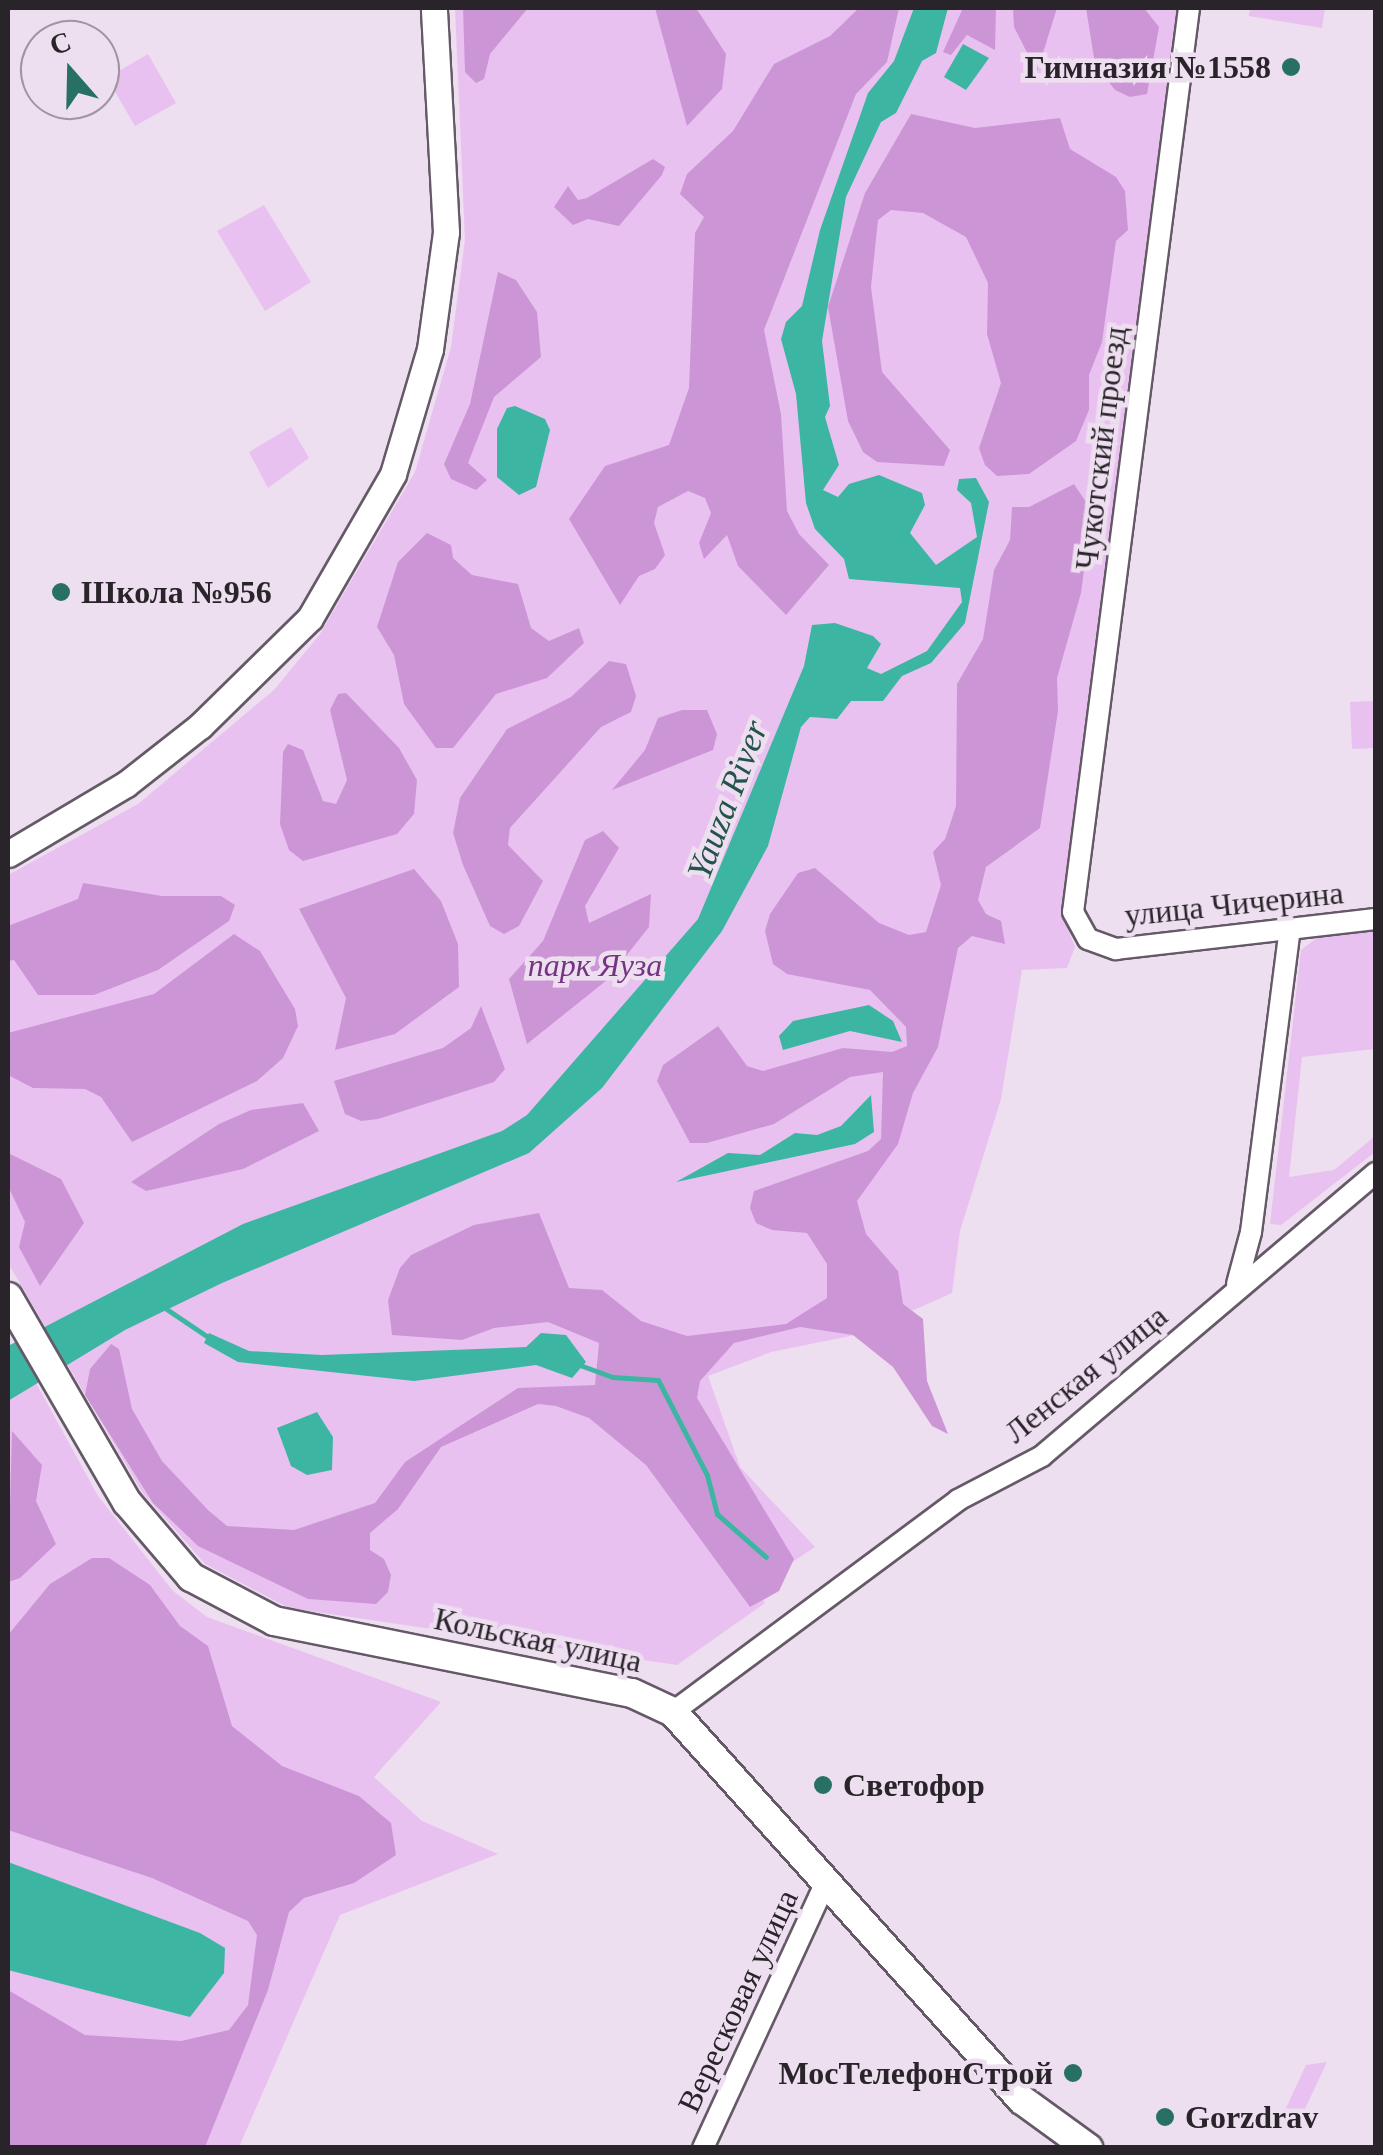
<!DOCTYPE html>
<html>
<head>
<meta charset="utf-8">
<style>
	body { margin:0 }
	#map { position:relative; width:1383px; height:2155px; overflow:hidden; background:#eddfef; font-family:"Times New Roman",serif }
	div>[style] { position:absolute }
	.green>* { inset:0; background:#e9c1f0 }
	.forest>* { inset:0; background:#cc96d6 }
	.water>* { inset:0; background:#3db5a3 }
	.stream>* { height:5px; margin:-2.5px; padding:0 2.5px; transform-origin:2.5px; border-radius:2.5px; background:#3db5a3 }
	.roads { filter:drop-shadow(2px 0 #655967) drop-shadow(-2px 0 #655967) drop-shadow(0 2px #655967) drop-shadow(0 -2px #655967) }
	.minor>* { height:20px; margin:-10px; padding:0 10px; transform-origin:10px; border-radius:10px; background:#fff }
	.tertiary>* { height:25px; margin:-12.5px; padding:0 12.5px; transform-origin:12.5px; border-radius:12.5px; background:#fff }
	.secondary>* { height:28px; margin:-14px; padding:0 14px; transform-origin:14px; border-radius:14px; background:#fff }
	.dots>* { width:28px; height:28px; translate:-50% -50%; box-sizing:border-box; border:5px solid #eddfef; border-radius:50% }
	span { translate:-50% -50%; white-space:nowrap; text-align:center; line-height:1.15; -webkit-text-stroke:9px #eddfef; paint-order:stroke }
	.poi-label { font-size:32px; color:#29242a; font-weight:700 }
	.right { translate:-100% -50%; text-align:right }
	.left { translate:0 -50%; text-align:left }
	.street-label { font-size:32px; color:#29242a }
	.park-label { font-size:32px; color:#753482; font-style:italic }
	.water-label { font-size:35px; color:#23544c; font-style:italic }
	.frame { position:absolute; inset:0; border:10px solid #29242a; pointer-events:none }
	.north { position:absolute; left:20px; top:20px; width:100px; height:100px; box-sizing:border-box; background:#eddfef; border:2px solid #9f94a0; border-radius:50%; rotate:340deg; font-size:28px; font-weight:700; line-height:40px; text-align:center; color:#29242a }
	.north::after { content:''; display:block; margin:auto; width:35px; height:45px; background:#286f64; clip-path:polygon(50% 0,100% 100%,50% 72%,0 100%) }
</style>
</head>
<body>
<div id="map">
	<div class="green">
		<div style="clip-path:polygon(455px 8px,1179px 8px,1061px 911px,1075px 947px,1067px 968px,1022px 970px,1001px 1099px,960px 1231px,952px 1293px,860px 1334px,771px 1352px,708px 1376px,740px 1467px,815px 1547px,755px 1587px,765px 1603px,677px 1665px,289px 1608px,205px 1564px,142px 1492px,8px 1263px,8px 875px,138px 804px,274px 690px,320px 634px,415px 472px,451px 347px,465px 240px)"></div>
		<div style="clip-path:polygon(1250px 8px,1325px 8px,1322px 28px,1249px 16px)"></div>
		<div style="clip-path:polygon(148px 54px,176px 103px,135px 126px,107px 78px)"></div>
		<div style="clip-path:polygon(264px 205px,311px 282px,265px 311px,217px 231px)"></div>
		<div style="clip-path:polygon(291px 427px,309px 458px,268px 488px,249px 452px)"></div>
		<div style="clip-path:polygon(1375px 701px,1375px 748px,1352px 749px,1350px 702px)"></div>
		<div style="clip-path:polygon(1375px 929px,1375px 1049px,1302px 1057px,1289px 1177px,1334px 1170px,1375px 1136px,1375px 1152px,1281px 1225px,1270px 1224px,1301px 950px,1321px 935px)"></div>
		<div style="clip-path:polygon(36px 1383px,98px 1496px,173px 1591px,207px 1617px,441px 1702px,374px 1777px,422px 1821px,498px 1854px,340px 1915px,239px 2147px,8px 2148px,8px 1401px)"></div>
		<div style="clip-path:polygon(1327px 2062px,1296px 2128px,1280px 2121px,1306px 2065px)"></div>
	</div>
	<div class="forest">
		<div style="clip-path:polygon(463px 8px,528px 8px,490px 54px,484px 79px,476px 83px,465px 72px)"></div>
		<div style="clip-path:polygon(655px 8px,696px 8px,726px 54px,722px 89px,687px 126px)"></div>
		<div style="clip-path:polygon(859px 8px,899px 8px,887px 62px,856px 94px,764px 330px,781px 414px,787px 511px,799px 534px,829px 565px,786px 615px,738px 566px,727px 535px,704px 559px,699px 543px,711px 513px,705px 498px,688px 491px,658px 507px,654px 523px,665px 555px,655px 569px,639px 576px,620px 605px,569px 519px,605px 466px,669px 445px,689px 388px,695px 233px,704px 217px,680px 194px,687px 174px,733px 131px,774px 64px,830px 36px)"></div>
		<div style="clip-path:polygon(963px 8px,996px 8px,995px 50px,967px 35px,951px 55px,943px 52px)"></div>
		<div style="clip-path:polygon(1013px 8px,1057px 8px,1037px 72px,1014px 27px)"></div>
		<div style="clip-path:polygon(1086px 8px,1144px 8px,1159px 27px,1147px 94px,1130px 97px,1115px 90px,1095px 64px)"></div>
		<div style="clip-path:polygon(911px 114px,975px 128px,1060px 118px,1070px 149px,1116px 177px,1125px 191px,1128px 230px,1116px 241px,1102px 342px,1089px 375px,1089px 410px,1076px 441px,1029px 474px,997px 476px,985px 465px,979px 448px,1001px 383px,987px 334px,988px 283px,966px 237px,923px 213px,891px 210px,878px 220px,871px 287px,882px 372px,950px 450px,944px 466px,877px 462px,863px 452px,848px 421px,828px 307px,865px 193px)"></div>
		<div style="clip-path:polygon(653px 159px,665px 167px,662px 175px,619px 226px,588px 219px,573px 225px,554px 207px,568px 186px,578px 200px,587px 198px)"></div>
		<div style="clip-path:polygon(498px 272px,516px 280px,537px 312px,541px 357px,494px 397px,468px 463px,487px 480px,476px 490px,451px 479px,444px 464px,470px 404px)"></div>
		<div style="clip-path:polygon(1074px 484px,1092px 511px,1081px 593px,1057px 678px,1058px 711px,1040px 828px,986px 867px,978px 900px,986px 914px,1001px 921px,1005px 944px,972px 936px,958px 948px,938px 1047px,913px 1093px,898px 1144px,857px 1201px,866px 1234px,898px 1271px,903px 1304px,923px 1319px,927px 1381px,948px 1434px,932px 1426px,893px 1367px,853px 1335px,800px 1327px,734px 1343px,700px 1381px,697px 1398px,794px 1559px,779px 1591px,750px 1607px,646px 1465px,589px 1418px,556px 1406px,538px 1404px,441px 1447px,398px 1509px,370px 1533px,370px 1550px,384px 1559px,391px 1575px,388px 1592px,376px 1604px,308px 1599px,198px 1546px,153px 1503px,85px 1395px,90px 1369px,111px 1344px,119px 1349px,132px 1409px,162px 1461px,208px 1510px,227px 1526px,294px 1530px,375px 1503px,405px 1462px,518px 1388px,595px 1385px,599px 1343px,548px 1322px,494px 1328px,462px 1340px,392px 1335px,388px 1300px,400px 1268px,411px 1255px,474px 1225px,539px 1213px,569px 1288px,602px 1290px,641px 1321px,687px 1336px,786px 1324px,827px 1298px,827px 1264px,807px 1233px,772px 1230px,756px 1223px,750px 1208px,754px 1191px,868px 1151px,881px 1139px,883px 1072px,850px 1077px,774px 1124px,707px 1143px,690px 1143px,657px 1081px,663px 1065px,718px 1026px,747px 1066px,763px 1071px,843px 1048px,892px 1052px,907px 1046px,906px 1027px,870px 990px,787px 974px,773px 964px,765px 931px,770px 914px,798px 873px,815px 868px,879px 923px,909px 935px,926px 932px,941px 885px,933px 852px,945px 839px,956px 806px,957px 684px,983px 639px,994px 570px,1010px 540px,1012px 507px,1029px 507px)"></div>
		<div style="clip-path:polygon(427px 533px,451px 545px,453px 558px,472px 575px,518px 584px,531px 628px,549px 641px,579px 628px,584px 643px,547px 678px,496px 694px,453px 748px,436px 748px,404px 704px,394px 655px,377px 627px,398px 562px)"></div>
		<div style="clip-path:polygon(609px 661px,626px 664px,636px 696px,631px 712px,601px 727px,510px 828px,508px 845px,543px 881px,519px 926px,504px 934px,490px 926px,463px 865px,453px 833px,460px 798px,507px 729px,571px 697px)"></div>
		<div style="clip-path:polygon(346px 693px,399px 748px,417px 780px,414px 814px,397px 834px,303px 861px,289px 850px,280px 824px,283px 752px,288px 744px,303px 750px,323px 801px,336px 804px,347px 780px,330px 710px,338px 694px)"></div>
		<div style="clip-path:polygon(682px 710px,707px 710px,717px 734px,713px 750px,612px 790px,645px 750px,658px 718px)"></div>
		<div style="clip-path:polygon(603px 831px,619px 848px,585px 906px,589px 923px,651px 894px,649px 927px,607px 980px,527px 1044px,509px 979px,543px 941px,585px 840px)"></div>
		<div style="clip-path:polygon(414px 869px,441px 901px,458px 944px,459px 987px,395px 1034px,335px 1050px,346px 998px,299px 909px)"></div>
		<div style="clip-path:polygon(83px 883px,162px 896px,221px 896px,235px 905px,229px 921px,158px 970px,94px 995px,38px 995px,14px 960px,8px 961px,8px 926px,78px 899px)"></div>
		<div style="clip-path:polygon(234px 934px,260px 951px,295px 1009px,298px 1026px,283px 1058px,257px 1081px,132px 1142px,101px 1097px,85px 1089px,33px 1088px,8px 1075px,8px 1033px,154px 994px)"></div>
		<div style="clip-path:polygon(481px 1006px,505px 1069px,494px 1082px,378px 1119px,361px 1121px,345px 1114px,334px 1081px,443px 1048px,471px 1028px)"></div>
		<div style="clip-path:polygon(303px 1103px,319px 1131px,243px 1169px,146px 1191px,131px 1182px,219px 1124px,251px 1110px)"></div>
		<div style="clip-path:polygon(8px 1153px,61px 1179px,84px 1223px,40px 1286px,19px 1247px,25px 1222px,8px 1186px)"></div>
		<div style="clip-path:polygon(12px 1431px,42px 1465px,36px 1501px,56px 1544px,20px 1578px,8px 1582px)"></div>
		<div style="clip-path:polygon(92px 1558px,109px 1558px,150px 1585px,180px 1626px,208px 1646px,232px 1726px,282px 1766px,359px 1796px,391px 1823px,396px 1855px,354px 1883px,304px 1898px,289px 1912px,268px 1990px,205px 2147px,8px 2147px,8px 1990px,85px 2035px,181px 2041px,229px 2030px,248px 2005px,257px 1935px,248px 1921px,152px 1878px,8px 1830px,8px 1635px,50px 1584px)"></div>
	</div>
	<div class="water">
		<div style="clip-path:polygon(914px 8px,948px 8px,936px 53px,922px 61px,896px 113px,881px 122px,846px 197px,822px 341px,830px 406px,825px 417px,839px 465px,823px 490px,838px 497px,849px 484px,879px 475px,922px 493px,925px 505px,910px 533px,936px 565px,977px 537px,971px 503px,957px 490px,959px 479px,976px 478px,989px 502px,965px 623px,931px 663px,902px 676px,883px 701px,851px 701px,837px 719px,810px 717px,801px 727px,768px 846px,722px 931px,602px 1088px,529px 1153px,222px 1283px,125px 1330px,8px 1401px,8px 1346px,243px 1224px,502px 1131px,527px 1115px,698px 919px,804px 666px,812px 625px,835px 623px,873px 636px,881px 644px,867px 668px,881px 674px,927px 651px,962px 602px,960px 588px,849px 579px,844px 559px,815px 529px,806px 503px,796px 394px,781px 339px,786px 322px,802px 306px,820px 230px,868px 93px,894px 61px)"></div>
		<div style="clip-path:polygon(963px 44px,989px 58px,966px 90px,944px 77px)"></div>
		<div style="clip-path:polygon(515px 406px,545px 419px,550px 430px,536px 487px,519px 495px,497px 477px,497px 429px,507px 408px)"></div>
		<div style="clip-path:polygon(869px 1005px,893px 1021px,902px 1042px,850px 1031px,783px 1050px,779px 1036px,793px 1021px)"></div>
		<div style="clip-path:polygon(871px 1095px,874px 1132px,855px 1144px,676px 1182px,728px 1153px,760px 1155px,795px 1133px,817px 1135px,841px 1126px)"></div>
		<div style="clip-path:polygon(209px 1333px,249px 1351px,322px 1355px,526px 1347px,541px 1333px,566px 1335px,586px 1362px,572px 1378px,536px 1365px,414px 1381px,238px 1362px,204px 1343px)"></div>
		<div style="clip-path:polygon(317px 1412px,333px 1437px,332px 1470px,307px 1475px,291px 1466px,277px 1428px)"></div>
		<div style="clip-path:polygon(8px 1862px,200px 1933px,225px 1948px,224px 1973px,190px 2017px,8px 1970px)"></div>
	</div>
	<div class="stream">
		<div style="left:162px;top:1306px;width:59px;rotate:34deg"></div>
		<div style="left:577px;top:1364px;width:38px;rotate:20deg"></div>
		<div style="left:613px;top:1377px;width:45px;rotate:3.8deg"></div>
		<div style="left:658px;top:1380px;width:107px;rotate:62.7deg"></div>
		<div style="left:707px;top:1475px;width:40px;rotate:75.6deg"></div>
		<div style="left:717px;top:1514px;width:65px;rotate:41.3deg"></div>
	</div>
	<div class="roads">
		<div class="minor">
			<div style="left:1189px;top:8px;width:911px;rotate:97.31deg"></div>
			<div style="left:1073px;top:912px;width:31px;rotate:61deg"></div>
			<div style="left:1088px;top:939px;width:30px;rotate:20deg"></div>
			<div style="left:1116px;top:949px;width:262px;rotate:-6.6deg"></div>
			<div style="left:1237px;top:1284px;width:54px;rotate:-74.9deg"></div>
			<div style="left:1251px;top:1232px;width:306px;rotate:-82.7deg"></div>
			<div style="left:673px;top:1712px;width:355px;rotate:-36.6deg"></div>
			<div style="left:958px;top:1500px;width:95px;rotate:-27.6deg"></div>
			<div style="left:1042px;top:1456px;width:438px;rotate:-40.3deg"></div>
			<div style="left:703px;top:2148px;width:295px;rotate:-65.2deg"></div>
		</div>
		<div class="tertiary">
			<div style="left:8px;top:854px;width:137px;rotate:-30.7deg"></div>
			<div style="left:126px;top:784px;width:94px;rotate:-38.1deg"></div>
			<div style="left:200px;top:726px;width:154px;rotate:-44.5deg"></div>
			<div style="left:310px;top:618px;width:166px;rotate:-60deg"></div>
			<div style="left:393px;top:474px;width:130px;rotate:-73.5deg"></div>
			<div style="left:430px;top:349px;width:118px;rotate:-82.2deg"></div>
			<div style="left:446px;top:232px;width:224px;rotate:-93.1deg"></div>
		</div>
		<div class="secondary">
			<div style="left:8px;top:1297px;width:237px;rotate:59.9deg"></div>
			<div style="left:127px;top:1502px;width:99px;rotate:49.5deg"></div>
			<div style="left:191px;top:1577px;width:94px;rotate:27.9deg"></div>
			<div style="left:274px;top:1621px;width:365px;rotate:11.4deg"></div>
			<div style="left:632px;top:1693px;width:45px;rotate:24.9deg"></div>
			<div style="left:673px;top:1712px;width:522px;rotate:48.03deg"></div>
			<div style="left:1022px;top:2100px;width:82px;rotate:36deg"></div>
		</div>
	</div>
	<div class="dots">
		<div style="left:1291px;top:67px;background:#286f64"></div>
		<div style="left:61px;top:592px;background:#286f64"></div>
		<div style="left:823px;top:1785px;background:#286f64"></div>
		<div style="left:1073px;top:2073px;background:#286f64"></div>
		<div style="left:1165px;top:2117px;background:#286f64"></div>
	</div>
	<div class="poi-label">
		<span class="right" style="left:1271px;top:67px">Гимназия №1558</span>
		<span class="left" style="left:81px;top:592px">Школа №956</span>
		<span class="left" style="left:843px;top:1785px">Светофор</span>
		<span class="right" style="left:1053px;top:2073px">МосТелефонСтрой</span>
		<span class="left" style="left:1185px;top:2117px">Gorzdrav</span>
	</div>
	<div class="street-label">
		<span style="left:1101px;top:448px;rotate:-83deg">Чукотский проезд</span>
		<span style="left:1234px;top:904px;rotate:-6deg">улица Чичерина</span>
		<span style="left:1086px;top:1374px;rotate:-39deg">Ленская улица</span>
		<span style="left:538px;top:1640px;rotate:12deg">Кольская улица</span>
		<span style="left:738px;top:2001px;rotate:-65deg">Вересковая улица</span>
	</div>
	<div class="park-label">
		<span style="left:595px;top:965px">парк Яуза</span>
	</div>
	<div class="water-label">
		<span style="left:728px;top:800px;rotate:-69deg">Yauza River</span>
	</div>
	<div class="frame"></div>
	<div class="north">С</div>
</div>
</body>
</html>
